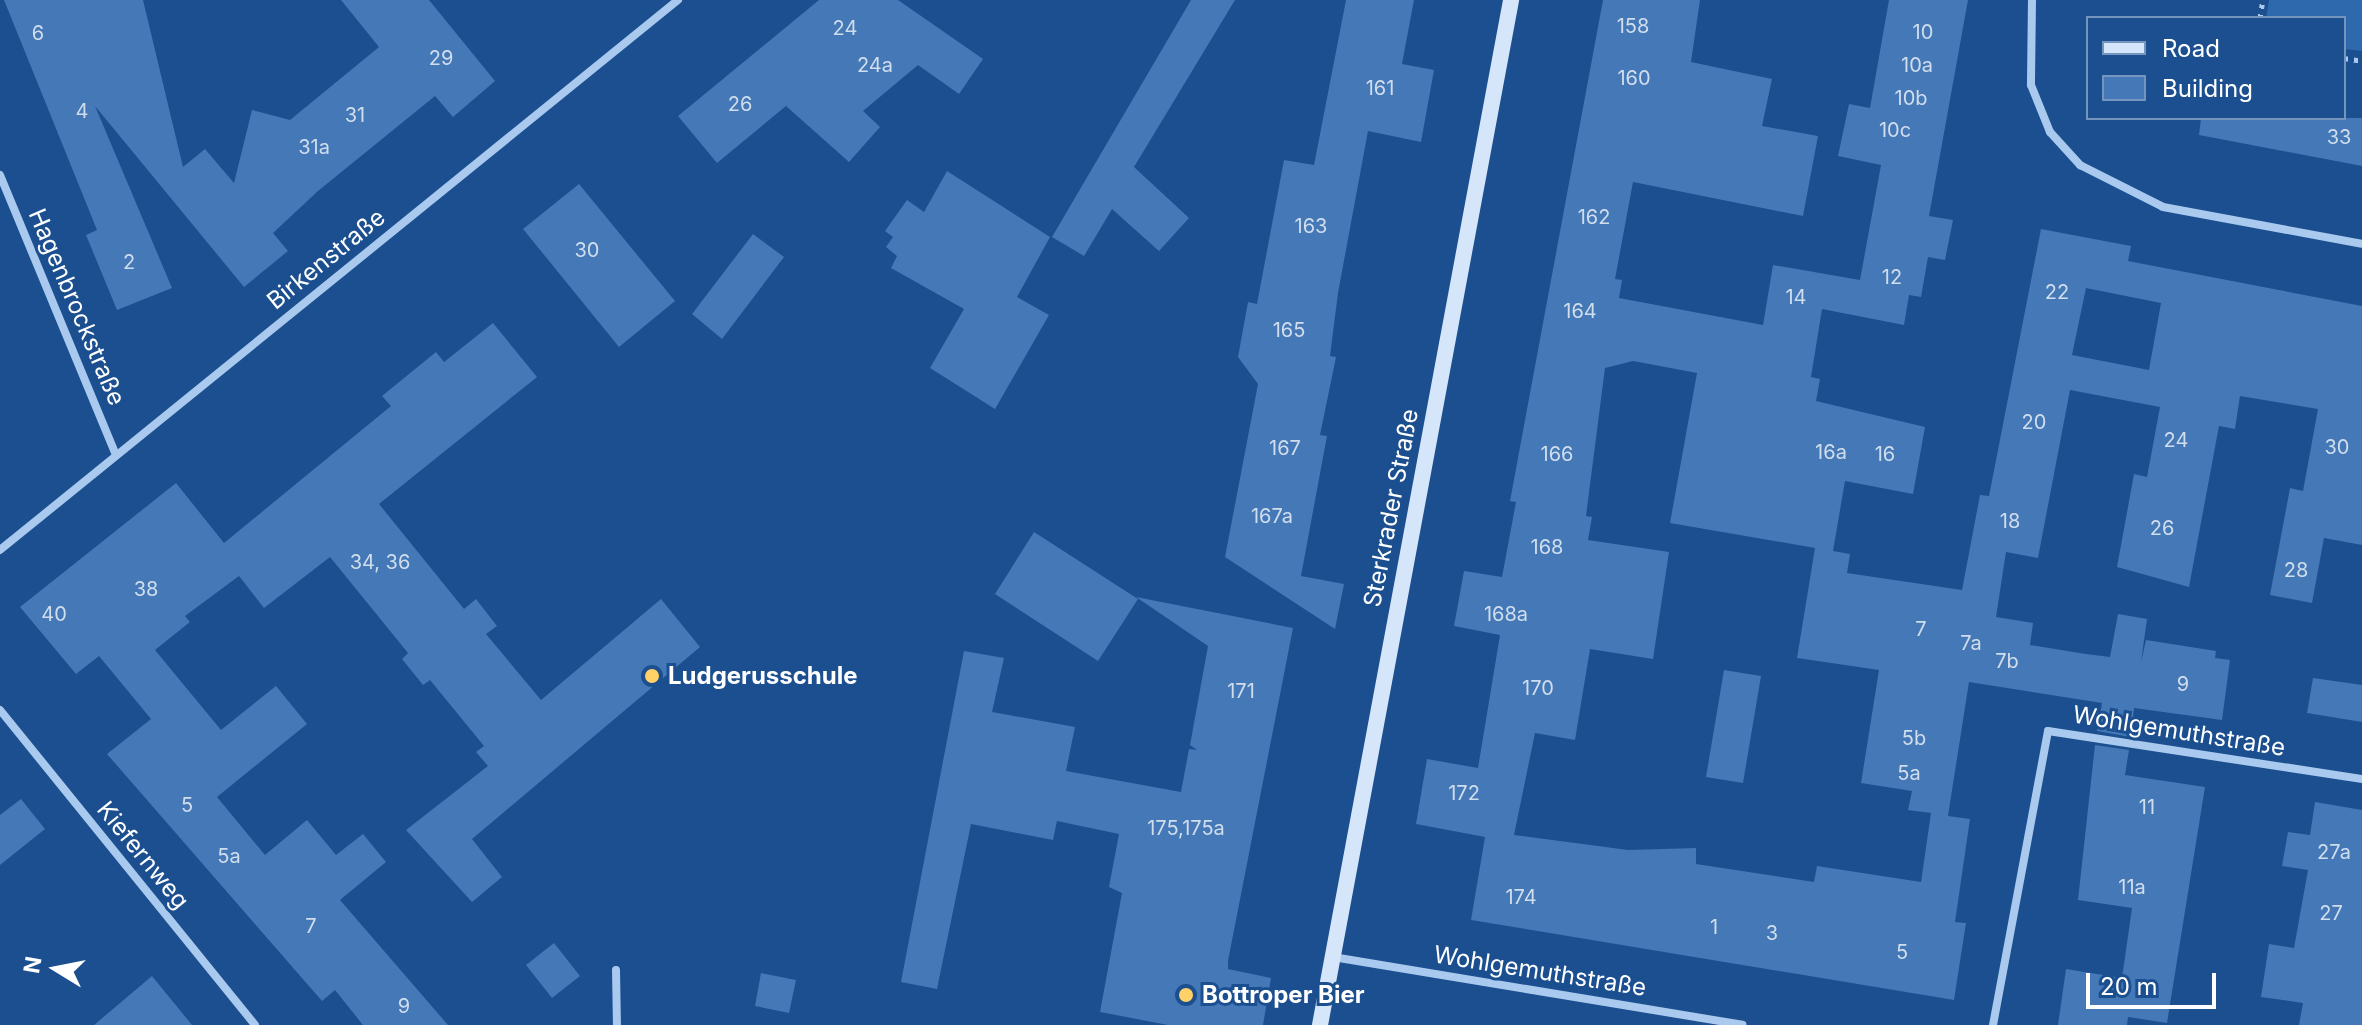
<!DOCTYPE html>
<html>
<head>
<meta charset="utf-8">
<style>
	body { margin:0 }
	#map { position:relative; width:2362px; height:1025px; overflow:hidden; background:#1b4f8f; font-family:Inter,sans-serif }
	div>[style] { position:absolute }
	.green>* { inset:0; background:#2e69ad }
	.building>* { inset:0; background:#4478b7 }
	.path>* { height:5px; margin-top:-2.5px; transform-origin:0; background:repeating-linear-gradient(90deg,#a9c9ee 0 4px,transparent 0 10px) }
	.street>* { height:8px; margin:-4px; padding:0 4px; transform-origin:4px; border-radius:4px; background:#a9c9ee }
	.secondary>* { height:16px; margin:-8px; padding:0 8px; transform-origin:8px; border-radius:8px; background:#d6e6fa }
	.dots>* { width:22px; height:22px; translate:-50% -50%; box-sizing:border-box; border:4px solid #1b4f8f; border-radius:50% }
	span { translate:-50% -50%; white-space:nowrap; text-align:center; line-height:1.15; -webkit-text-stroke:6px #1b4f8f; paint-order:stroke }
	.number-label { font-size:20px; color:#d0dded }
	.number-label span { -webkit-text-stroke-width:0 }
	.street-label { font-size:24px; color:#fff }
	.poi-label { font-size:24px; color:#fff; font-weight:700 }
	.left { translate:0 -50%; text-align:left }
	.legend { position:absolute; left:2086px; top:16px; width:260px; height:104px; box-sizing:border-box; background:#1b4f8f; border:2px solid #7695bc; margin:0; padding:10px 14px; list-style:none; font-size:24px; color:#fff }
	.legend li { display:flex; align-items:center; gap:16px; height:40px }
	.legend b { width:40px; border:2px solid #7695bc }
	.north { position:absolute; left:16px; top:929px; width:80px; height:80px; -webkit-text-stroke:6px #1b4f8f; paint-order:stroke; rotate:280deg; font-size:22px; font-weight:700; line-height:32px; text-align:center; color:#fff }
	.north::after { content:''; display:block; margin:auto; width:28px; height:36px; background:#fff; clip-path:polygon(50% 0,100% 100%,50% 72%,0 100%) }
	.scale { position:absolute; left:2086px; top:973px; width:130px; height:36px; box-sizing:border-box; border:4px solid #fff; border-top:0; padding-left:10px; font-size:24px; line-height:28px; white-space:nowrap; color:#fff; -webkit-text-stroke:6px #1b4f8f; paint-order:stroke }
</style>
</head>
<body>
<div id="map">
	<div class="green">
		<div style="clip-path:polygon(2269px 0,2362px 0,2362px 51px,2344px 49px,2344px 18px,2266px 18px)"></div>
	</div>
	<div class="building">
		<div style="clip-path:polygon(4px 0,143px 0,183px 167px,205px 149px,234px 183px,252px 110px,290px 120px,379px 47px,341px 0,429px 0,495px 81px,453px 117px,435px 96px,318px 191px,273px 233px,288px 251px,244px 287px,95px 106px,172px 288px,117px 310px,86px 235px,97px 230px)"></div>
		<div style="clip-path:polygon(819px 0,898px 0,983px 59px,959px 94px,918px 65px,863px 111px,880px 127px,849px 162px,786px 106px,717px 163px,678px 116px)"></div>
		<div style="clip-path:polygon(1191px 0,1235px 0,1134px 167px,1189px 218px,1159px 251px,1112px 209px,1084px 256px,1052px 237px)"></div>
		<div style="clip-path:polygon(1346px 0,1414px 0,1402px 64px,1434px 70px,1421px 142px,1368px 131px,1338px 293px,1330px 356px,1336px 357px,1320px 435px,1327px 436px,1301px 576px,1344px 584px,1335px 629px,1225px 557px,1258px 384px,1238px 357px,1248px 302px,1257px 304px,1284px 160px,1314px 165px)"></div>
		<div style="clip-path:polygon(evenodd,1603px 0,1700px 0,1691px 62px,1772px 79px,1762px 126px,1818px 136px,1803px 216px,1633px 182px,1615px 279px,1622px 280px,1619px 298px,1763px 325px,1773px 265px,1860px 280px,1881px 165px,1838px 156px,1849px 104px,1870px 108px,1889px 0,1968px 0,1929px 216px,1953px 220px,1945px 260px,1928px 257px,1921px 297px,1909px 295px,1904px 325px,1822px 309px,1811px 377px,1820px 379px,1816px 401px,1925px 427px,1913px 494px,1845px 481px,1833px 551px,1850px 554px,1847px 573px,1962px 590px,1980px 495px,1989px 496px,2041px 229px,2131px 246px,2128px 261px,2362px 306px,2362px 545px,2324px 538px,2312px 603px,2270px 595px,2290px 488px,2303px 491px,2318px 409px,2240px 396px,2235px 429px,2219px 426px,2189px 587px,2117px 567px,2134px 474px,2147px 477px,2160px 407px,2070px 390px,2038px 558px,2006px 552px,1996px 617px,2033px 623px,2030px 645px,2086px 654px,2110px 657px,2118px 614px,2147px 619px,2141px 662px,2146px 640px,2216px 651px,2215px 658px,2230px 660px,2222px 720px,2134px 708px,2131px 737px,2097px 731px,2102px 703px,1969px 682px,1948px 816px,1970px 819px,1955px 922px,1966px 923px,1954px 1000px,1471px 920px,1485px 837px,1416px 824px,1427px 759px,1478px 768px,1500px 635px,1454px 626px,1464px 571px,1502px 577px,1516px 502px,1510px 501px,1603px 0,2086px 288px,2161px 303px,2149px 370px,2072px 355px,2086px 288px,1603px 0,1633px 361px,1697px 373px,1670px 523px,1815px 548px,1797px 658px,1879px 670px,1861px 783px,1912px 791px,1908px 810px,1931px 813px,1921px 882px,1817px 866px,1814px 882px,1696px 864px,1696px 848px,1628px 850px,1514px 835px,1535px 733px,1575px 740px,1590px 649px,1653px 659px,1669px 552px,1588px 540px,1592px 517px,1586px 516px,1605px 368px,1633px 361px)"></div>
		<div style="clip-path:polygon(2201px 118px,2362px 118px,2362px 166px,2199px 135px)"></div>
		<div style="clip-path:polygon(947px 171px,1050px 237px,1017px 297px,1049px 315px,995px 409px,930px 368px,964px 309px,891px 268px,897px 256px,886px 247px,893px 237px,885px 231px,907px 200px,924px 212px)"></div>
		<div style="clip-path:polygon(579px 184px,675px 301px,619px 347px,523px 229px)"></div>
		<div style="clip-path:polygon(753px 234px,784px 257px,722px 339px,692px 314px)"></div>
		<div style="clip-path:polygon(493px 323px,537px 377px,379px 504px,464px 609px,476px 599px,497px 626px,486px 634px,541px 700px,661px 599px,700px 647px,472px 839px,502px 877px,472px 902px,406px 830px,488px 766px,476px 752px,484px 746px,430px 680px,423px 685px,402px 659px,408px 653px,330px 557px,264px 608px,239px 576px,185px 616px,190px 622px,155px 650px,221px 730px,276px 686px,307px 724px,217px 797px,265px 855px,307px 820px,336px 855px,363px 834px,386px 862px,340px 900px,448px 1025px,363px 1025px,335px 990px,322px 1001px,107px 754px,151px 719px,99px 656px,76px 674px,20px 607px,176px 483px,224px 543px,391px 406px,382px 396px,436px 352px,444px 362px)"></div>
		<div style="clip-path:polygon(1034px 532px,1138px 599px,1098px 661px,995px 594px)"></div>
		<div style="clip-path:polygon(1136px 597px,1293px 628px,1228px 961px,1228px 969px,1271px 978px,1263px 1025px,1168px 1025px,1100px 1012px,1122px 893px,1109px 887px,1119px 834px,1057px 821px,1053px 840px,971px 824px,937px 989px,901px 982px,964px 651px,1004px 658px,992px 712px,1075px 727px,1066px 771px,1181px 792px,1189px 749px,1197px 750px,1190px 745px,1208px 646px)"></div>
		<div style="clip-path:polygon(1724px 670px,1761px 676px,1743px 783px,1706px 777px)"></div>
		<div style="clip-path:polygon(2313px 678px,2362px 685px,2362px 722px,2307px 713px)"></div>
		<div style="clip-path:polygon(2095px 745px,2129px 750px,2125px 775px,2205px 787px,2167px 1023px,2128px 1017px,2127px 1025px,2058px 1025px,2066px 969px,2122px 978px,2132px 908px,2078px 900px)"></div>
		<div style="clip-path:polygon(21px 799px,45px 829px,0 865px,0 815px)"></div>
		<div style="clip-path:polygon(2315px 802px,2362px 810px,2362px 1025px,2299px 1025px,2303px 1003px,2261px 997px,2269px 944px,2294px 948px,2308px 870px,2282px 866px,2288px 832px,2310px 835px)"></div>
		<div style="clip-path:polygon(554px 943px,580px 976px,552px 998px,526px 965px)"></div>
		<div style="clip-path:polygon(761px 973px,796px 980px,789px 1013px,755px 1006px)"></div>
		<div style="clip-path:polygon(152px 976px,192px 1025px,94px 1025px)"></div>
	</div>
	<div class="path">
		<div style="left:2260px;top:18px;width:18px;rotate:-81deg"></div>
		<div style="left:2344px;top:58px;width:18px;rotate:9deg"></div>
	</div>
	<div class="street">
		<div style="left:2032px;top:0;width:85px;rotate:90.7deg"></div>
		<div style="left:2031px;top:85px;width:51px;rotate:68deg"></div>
		<div style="left:2050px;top:132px;width:45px;rotate:47.7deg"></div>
		<div style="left:2080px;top:165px;width:93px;rotate:26.8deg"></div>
		<div style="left:2163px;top:207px;width:202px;rotate:10.5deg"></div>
		<div style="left:0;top:175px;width:303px;rotate:67.5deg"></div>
		<div style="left:0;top:550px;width:873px;rotate:-39.05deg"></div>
		<div style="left:0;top:710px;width:405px;rotate:51deg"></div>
		<div style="left:1333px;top:957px;width:415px;rotate:9.4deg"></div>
		<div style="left:616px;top:970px;width:55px;rotate:89deg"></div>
		<div style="left:1993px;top:1025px;width:299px;rotate:-79.4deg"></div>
		<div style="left:2048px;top:731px;width:318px;rotate:8.7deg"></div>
	</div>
	<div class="secondary">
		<div style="left:1320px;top:1025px;width:1043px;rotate:-79.44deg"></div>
	</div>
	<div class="dots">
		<div style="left:652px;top:676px;background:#ffd166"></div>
		<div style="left:1186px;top:995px;background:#ffd166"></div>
	</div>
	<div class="number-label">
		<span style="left:1633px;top:26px">158</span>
		<span style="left:845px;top:28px">24</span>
		<span style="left:1923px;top:32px">10</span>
		<span style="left:38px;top:33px">6</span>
		<span style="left:441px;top:58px">29</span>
		<span style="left:875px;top:65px">24a</span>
		<span style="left:1917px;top:65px">10a</span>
		<span style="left:1634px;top:78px">160</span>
		<span style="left:1380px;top:88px">161</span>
		<span style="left:1911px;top:98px">10b</span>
		<span style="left:740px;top:104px">26</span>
		<span style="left:82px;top:111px">4</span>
		<span style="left:355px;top:115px">31</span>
		<span style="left:1895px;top:130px">10c</span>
		<span style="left:2339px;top:137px">33</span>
		<span style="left:314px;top:147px">31a</span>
		<span style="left:1594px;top:217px">162</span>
		<span style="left:1311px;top:226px">163</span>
		<span style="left:587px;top:250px">30</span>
		<span style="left:129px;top:262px">2</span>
		<span style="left:1892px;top:277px">12</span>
		<span style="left:2057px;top:292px">22</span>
		<span style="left:1796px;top:297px">14</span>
		<span style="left:1580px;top:311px">164</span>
		<span style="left:1289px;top:330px">165</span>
		<span style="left:2034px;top:422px">20</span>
		<span style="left:2176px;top:440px">24</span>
		<span style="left:2337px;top:447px">30</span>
		<span style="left:1285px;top:448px">167</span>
		<span style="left:1831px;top:452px">16a</span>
		<span style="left:1557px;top:454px">166</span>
		<span style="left:1885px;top:454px">16</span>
		<span style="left:1272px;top:516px">167a</span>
		<span style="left:2010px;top:521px">18</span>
		<span style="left:2162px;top:528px">26</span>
		<span style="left:1547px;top:547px">168</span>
		<span style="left:380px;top:562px">34, 36</span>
		<span style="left:2296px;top:570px">28</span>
		<span style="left:146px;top:589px">38</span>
		<span style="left:54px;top:614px">40</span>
		<span style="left:1506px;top:614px">168a</span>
		<span style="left:1921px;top:629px">7</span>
		<span style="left:1971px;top:643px">7a</span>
		<span style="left:2007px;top:661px">7b</span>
		<span style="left:2183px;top:684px">9</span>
		<span style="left:1538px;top:688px">170</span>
		<span style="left:1241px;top:691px">171</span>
		<span style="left:1914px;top:738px">5b</span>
		<span style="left:1909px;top:773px">5a</span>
		<span style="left:1464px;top:793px">172</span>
		<span style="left:187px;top:805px">5</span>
		<span style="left:2147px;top:807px">11</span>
		<span style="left:1186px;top:828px">175,175a</span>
		<span style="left:2334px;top:852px">27a</span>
		<span style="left:229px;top:856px">5a</span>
		<span style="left:2132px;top:887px">11a</span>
		<span style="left:1521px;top:897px">174</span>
		<span style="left:2331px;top:913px">27</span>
		<span style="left:311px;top:926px">7</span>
		<span style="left:1714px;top:927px">1</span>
		<span style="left:1772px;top:933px">3</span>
		<span style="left:1902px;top:952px">5</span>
		<span style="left:404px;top:1006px">9</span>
	</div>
	<div class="street-label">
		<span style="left:326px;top:259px;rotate:-39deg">Birkenstraße</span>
		<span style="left:77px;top:307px;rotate:67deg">Hagenbrockstraße</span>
		<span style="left:1391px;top:508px;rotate:-79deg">Sterkrader Straße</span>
		<span style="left:2179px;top:731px;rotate:9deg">Wohlgemuthstraße</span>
		<span style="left:143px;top:855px;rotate:51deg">Kiefernweg</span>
		<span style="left:1540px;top:971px;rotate:9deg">Wohlgemuthstraße</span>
	</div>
	<div class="poi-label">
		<span class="left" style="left:668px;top:676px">Ludgerusschule</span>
		<span class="left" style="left:1202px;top:995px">Bottroper Bier</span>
	</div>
	<ul class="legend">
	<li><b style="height:10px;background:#d6e6fa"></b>Road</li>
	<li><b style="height:22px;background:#4478b7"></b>Building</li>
	</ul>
	<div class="north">N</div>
	<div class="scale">20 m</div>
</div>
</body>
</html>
